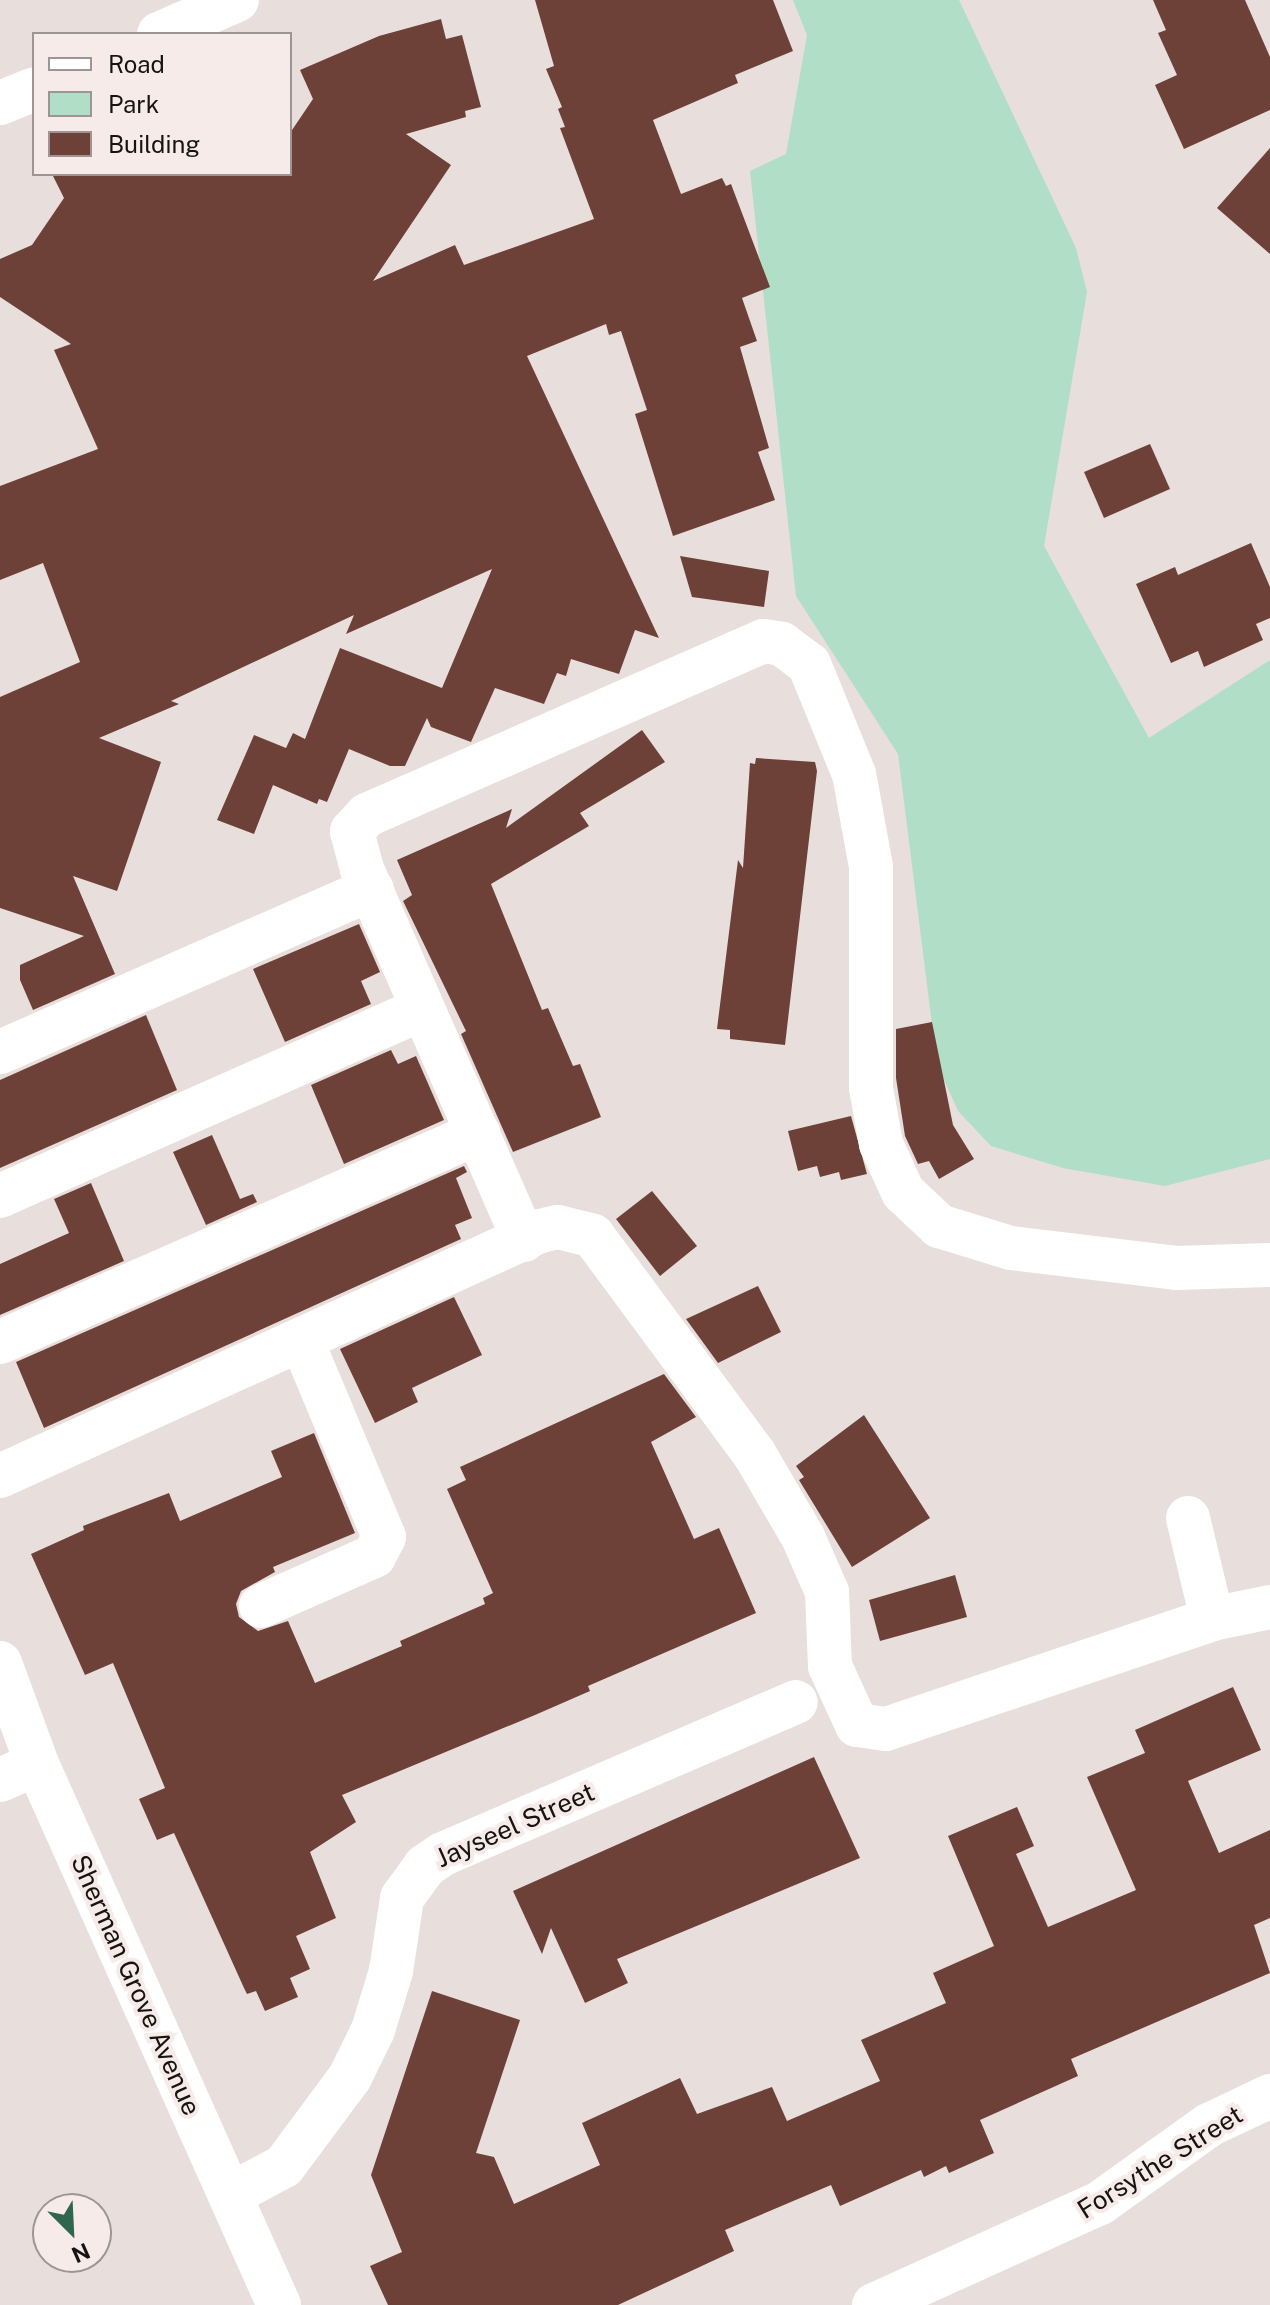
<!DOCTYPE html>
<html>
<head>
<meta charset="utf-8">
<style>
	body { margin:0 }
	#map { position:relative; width:1270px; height:2305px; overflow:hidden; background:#e8dedc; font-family:"Public Sans",sans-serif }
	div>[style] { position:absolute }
	.green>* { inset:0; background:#b0dec6 }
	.building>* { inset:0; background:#6e4138 }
	.minor>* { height:44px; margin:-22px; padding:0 22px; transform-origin:22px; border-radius:22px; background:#fff }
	span { translate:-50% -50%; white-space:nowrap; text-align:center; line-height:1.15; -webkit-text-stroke:8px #f6ebe9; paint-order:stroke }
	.street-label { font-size:26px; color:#161312 }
	.legend { position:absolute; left:32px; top:32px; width:260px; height:144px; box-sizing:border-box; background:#f6ebe9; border:2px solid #9c9593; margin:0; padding:10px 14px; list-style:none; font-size:24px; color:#161312 }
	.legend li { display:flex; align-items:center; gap:16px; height:40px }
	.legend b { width:40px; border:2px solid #9c9593 }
	.north { position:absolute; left:32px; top:2193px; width:80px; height:80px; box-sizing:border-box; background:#f6ebe9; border:2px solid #9c9593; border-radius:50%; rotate:156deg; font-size:22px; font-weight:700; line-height:32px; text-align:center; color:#161312 }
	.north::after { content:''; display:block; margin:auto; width:28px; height:36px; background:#2f664d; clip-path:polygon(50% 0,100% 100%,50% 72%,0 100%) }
</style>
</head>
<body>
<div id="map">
	<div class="green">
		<div style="clip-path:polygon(793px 0,959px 0,1076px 248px,1087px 292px,1044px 546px,1149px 738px,1270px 660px,1270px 1159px,1165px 1186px,1063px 1168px,991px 1146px,958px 1111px,937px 1064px,898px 754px,796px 596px,750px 171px,786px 154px,807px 35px)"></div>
	</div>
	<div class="building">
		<div style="clip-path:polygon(535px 0,773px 0,793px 51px,735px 75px,738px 83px,653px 120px,681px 194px,722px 178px,726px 186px,731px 184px,770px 287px,742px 298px,757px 341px,740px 347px,769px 448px,758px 452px,775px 500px,673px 536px,635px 414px,647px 410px,621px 331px,609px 335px,606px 324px,527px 356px,659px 638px,635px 630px,619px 674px,571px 659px,566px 676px,557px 673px,544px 704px,495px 688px,471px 742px,431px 727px,427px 718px,405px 766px,390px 766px,349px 749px,327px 802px,319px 799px,317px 804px,273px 785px,254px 834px,217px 820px,254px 735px,286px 748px,293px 733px,305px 739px,340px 648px,442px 688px,492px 569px,346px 634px,354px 615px,171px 701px,179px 704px,99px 738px,161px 762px,117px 891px,73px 876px,115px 974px,33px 1010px,20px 980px,20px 965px,84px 936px,0 908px,0 697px,80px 662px,43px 563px,0 580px,0 486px,98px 449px,54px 350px,71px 344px,0 297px,0 259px,32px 245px,64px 198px,52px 174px,290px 174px,290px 133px,313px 99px,300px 70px,379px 36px,441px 19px,446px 39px,462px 35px,481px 107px,465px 111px,466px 117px,406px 134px,451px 165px,373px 281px,455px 245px,464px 265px,594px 219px,560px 128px,565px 127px,558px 109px,562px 107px,546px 69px,554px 66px)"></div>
		<div style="clip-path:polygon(1153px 0,1245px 0,1270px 57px,1270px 110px,1184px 149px,1155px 85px,1177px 75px,1158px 33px,1166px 30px)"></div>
		<div style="clip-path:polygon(1270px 148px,1270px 254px,1217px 208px)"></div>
		<div style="clip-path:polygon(1150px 444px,1170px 489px,1104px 518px,1084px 472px)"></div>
		<div style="clip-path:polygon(1251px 543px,1270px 587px,1270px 618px,1256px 624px,1263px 640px,1204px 667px,1198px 651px,1171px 663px,1136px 584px,1175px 567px,1178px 575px)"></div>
		<div style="clip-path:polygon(680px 556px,769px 571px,764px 607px,692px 597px)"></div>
		<div style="clip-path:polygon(642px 730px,665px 762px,580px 813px,589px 826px,491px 884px,542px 1010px,548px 1008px,573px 1066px,580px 1064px,601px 1117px,513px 1152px,461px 1034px,466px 1031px,403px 901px,412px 895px,397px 860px,512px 809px,506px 828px)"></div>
		<div style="clip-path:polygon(756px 758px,815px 762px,817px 771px,785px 1045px,730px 1039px,730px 1030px,717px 1029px,738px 860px,743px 868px,750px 763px,755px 764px)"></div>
		<div style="clip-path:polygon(359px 924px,380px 972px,361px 981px,371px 1004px,285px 1042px,253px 969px)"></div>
		<div style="clip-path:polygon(146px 1015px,177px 1090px,0 1168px,0 1080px)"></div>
		<div style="clip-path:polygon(932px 1022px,953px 1125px,974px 1159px,939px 1179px,929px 1161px,918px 1164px,905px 1136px,896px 1078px,896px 1029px)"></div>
		<div style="clip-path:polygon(391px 1050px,398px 1064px,416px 1056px,444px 1120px,344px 1164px,311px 1085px)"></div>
		<div style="clip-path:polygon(851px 1116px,867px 1174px,841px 1180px,839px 1172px,820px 1177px,817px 1166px,798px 1171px,788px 1131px)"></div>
		<div style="clip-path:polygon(212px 1135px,240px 1199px,253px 1194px,257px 1202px,206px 1225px,173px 1152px)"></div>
		<div style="clip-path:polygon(464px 1166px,467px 1172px,456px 1178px,472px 1218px,455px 1225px,461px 1239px,44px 1428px,16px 1362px)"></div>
		<div style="clip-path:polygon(91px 1183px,124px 1261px,0 1315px,0 1264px,69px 1233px,54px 1199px)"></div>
		<div style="clip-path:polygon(652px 1191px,697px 1246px,660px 1276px,616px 1219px)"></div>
		<div style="clip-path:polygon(758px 1286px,781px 1332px,718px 1363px,686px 1319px)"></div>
		<div style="clip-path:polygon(454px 1297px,482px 1355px,412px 1388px,418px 1402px,375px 1423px,340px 1349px)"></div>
		<div style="clip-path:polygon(664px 1374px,696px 1417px,651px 1442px,694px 1539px,719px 1528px,756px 1613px,588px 1686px,590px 1691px,535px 1715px,342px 1795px,356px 1822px,310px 1852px,336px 1918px,296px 1936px,310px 1969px,290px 1978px,298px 1997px,265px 2011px,256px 1991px,247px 1994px,244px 1988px,174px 1833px,157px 1840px,139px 1799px,165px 1788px,113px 1663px,85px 1675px,31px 1554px,84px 1530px,83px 1526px,169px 1493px,180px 1521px,282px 1477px,271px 1451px,314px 1433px,355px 1533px,273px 1567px,275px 1572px,241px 1591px,236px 1604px,239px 1617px,258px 1631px,288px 1621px,315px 1683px,402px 1646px,400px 1641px,485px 1604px,483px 1598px,493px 1593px,447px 1489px,466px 1480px,460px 1467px)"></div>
		<div style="clip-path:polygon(864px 1415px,930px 1518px,852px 1567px,799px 1480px,804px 1477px,796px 1466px)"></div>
		<div style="clip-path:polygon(955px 1575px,967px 1617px,880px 1641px,869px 1600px)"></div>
		<div style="clip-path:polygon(1233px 1687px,1261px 1750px,1188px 1781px,1219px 1853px,1270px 1830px,1270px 1918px,1254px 1925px,1270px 1973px,1071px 2059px,1078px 2076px,980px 2120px,994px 2153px,949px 2173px,946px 2166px,924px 2177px,921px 2170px,840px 2206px,831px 2185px,725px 2230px,734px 2251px,618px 2305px,388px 2305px,370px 2266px,402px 2252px,371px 2175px,432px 1991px,520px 2020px,476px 2153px,494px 2157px,514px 2204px,600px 2165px,582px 2123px,680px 2078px,697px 2114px,772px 2087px,787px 2121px,880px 2081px,861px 2040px,946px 2003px,933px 1973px,994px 1946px,948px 1836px,1017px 1807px,1034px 1846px,1016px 1854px,1048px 1927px,1136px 1890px,1087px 1777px,1145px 1753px,1135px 1730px)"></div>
		<div style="clip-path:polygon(814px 1757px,860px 1858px,617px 1959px,628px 1983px,585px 2003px,551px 1928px,542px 1954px,513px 1891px)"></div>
	</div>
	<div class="minor">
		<div style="left:159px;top:34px;width:85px;rotate:-23.6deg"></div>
		<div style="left:0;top:103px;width:37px;rotate:-22deg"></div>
		<div style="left:0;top:1052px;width:406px;rotate:-23.7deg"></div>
		<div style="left:0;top:1196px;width:461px;rotate:-23.9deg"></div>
		<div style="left:524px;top:1240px;width:405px;rotate:-113.6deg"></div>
		<div style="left:362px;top:869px;width:39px;rotate:-105deg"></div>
		<div style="left:352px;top:831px;width:22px;rotate:-47deg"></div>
		<div style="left:367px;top:815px;width:433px;rotate:-23.7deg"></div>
		<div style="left:764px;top:641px;width:18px;rotate:9deg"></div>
		<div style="left:782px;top:644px;width:34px;rotate:37deg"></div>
		<div style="left:809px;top:664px;width:119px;rotate:67.8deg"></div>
		<div style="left:854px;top:774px;width:95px;rotate:79.6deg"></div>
		<div style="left:871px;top:867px;width:221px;rotate:90deg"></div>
		<div style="left:871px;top:1088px;width:57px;rotate:79.9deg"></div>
		<div style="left:881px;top:1144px;width:53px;rotate:65.4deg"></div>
		<div style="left:903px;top:1192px;width:50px;rotate:43.4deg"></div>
		<div style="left:939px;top:1226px;width:75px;rotate:17deg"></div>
		<div style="left:1011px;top:1248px;width:166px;rotate:6.9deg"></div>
		<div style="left:1176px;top:1268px;width:94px;rotate:-1.8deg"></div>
		<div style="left:0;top:1342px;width:522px;rotate:-23.62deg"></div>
		<div style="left:0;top:1476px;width:593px;rotate:-24.4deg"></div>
		<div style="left:540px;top:1231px;width:18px;rotate:-13deg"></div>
		<div style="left:558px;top:1227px;width:36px;rotate:14deg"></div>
		<div style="left:593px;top:1236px;width:272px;rotate:53.5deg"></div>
		<div style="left:755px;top:1455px;width:95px;rotate:59.7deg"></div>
		<div style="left:803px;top:1537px;width:60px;rotate:66.4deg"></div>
		<div style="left:827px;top:1592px;width:74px;rotate:87.7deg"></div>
		<div style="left:830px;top:1666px;width:65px;rotate:65.4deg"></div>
		<div style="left:857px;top:1725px;width:29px;rotate:8deg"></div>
		<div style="left:886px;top:1729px;width:344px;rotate:-18.6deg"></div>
		<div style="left:1212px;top:1619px;width:59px;rotate:-11.7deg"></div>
		<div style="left:1188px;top:1518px;width:104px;rotate:76.6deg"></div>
		<div style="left:261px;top:1606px;width:124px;rotate:-23.9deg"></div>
		<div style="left:374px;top:1556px;width:21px;rotate:-62deg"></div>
		<div style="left:384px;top:1537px;width:212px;rotate:-112.7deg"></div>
		<div style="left:0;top:1663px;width:108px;rotate:69.9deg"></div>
		<div style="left:37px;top:1764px;width:593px;rotate:65.9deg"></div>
		<div style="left:0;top:1780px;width:40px;rotate:-23.4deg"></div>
		<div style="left:230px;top:2195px;width:61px;rotate:-28.2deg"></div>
		<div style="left:284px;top:2166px;width:111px;rotate:-53.4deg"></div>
		<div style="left:350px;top:2077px;width:52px;rotate:-63.9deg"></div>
		<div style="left:373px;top:2030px;width:62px;rotate:-73deg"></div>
		<div style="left:391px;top:1971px;width:74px;rotate:-81.4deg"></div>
		<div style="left:402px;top:1898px;width:39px;rotate:-54deg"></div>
		<div style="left:425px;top:1866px;width:22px;rotate:-34deg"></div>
		<div style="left:443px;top:1854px;width:384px;rotate:-23.3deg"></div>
		<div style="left:874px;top:2305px;width:248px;rotate:-24.3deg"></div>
		<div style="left:1100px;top:2203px;width:134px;rotate:-35.6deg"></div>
		<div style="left:1209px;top:2125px;width:68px;rotate:-25.4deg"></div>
	</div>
	<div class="street-label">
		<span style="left:515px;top:1825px;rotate:-24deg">Jayseel Street</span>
		<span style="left:136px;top:1985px;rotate:66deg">Sherman Grove Avenue</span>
		<span style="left:1160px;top:2162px;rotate:-32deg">Forsythe Street</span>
	</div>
	<ul class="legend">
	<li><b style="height:10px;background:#fff"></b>Road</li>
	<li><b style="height:22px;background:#b0dec6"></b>Park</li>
	<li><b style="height:22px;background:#6e4138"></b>Building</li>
	</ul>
	<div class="north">N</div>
</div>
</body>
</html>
